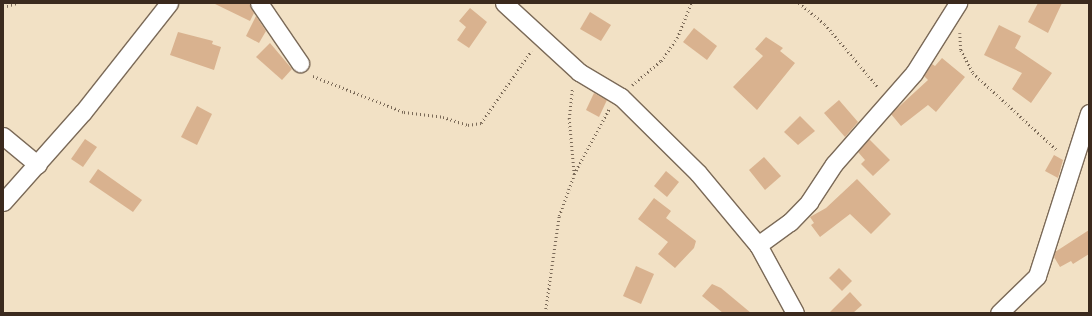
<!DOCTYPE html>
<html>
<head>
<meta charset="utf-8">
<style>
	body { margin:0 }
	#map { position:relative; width:1092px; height:316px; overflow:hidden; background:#f2e1c5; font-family:"IM FELL French Canon",serif }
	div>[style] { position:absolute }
	.building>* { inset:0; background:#d9b28f }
	.path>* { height:2.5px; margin-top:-1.25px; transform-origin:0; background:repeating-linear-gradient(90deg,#7b6a58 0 1px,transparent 0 4px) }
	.roads { filter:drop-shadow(1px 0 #7b6a58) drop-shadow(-1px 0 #7b6a58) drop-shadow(0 1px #7b6a58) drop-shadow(0 -1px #7b6a58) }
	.street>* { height:17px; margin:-8.5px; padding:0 8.5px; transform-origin:8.5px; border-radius:8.5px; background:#fff }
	span { translate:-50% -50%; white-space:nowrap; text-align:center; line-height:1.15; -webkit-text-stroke:4px #f7f3e8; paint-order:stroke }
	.frame { position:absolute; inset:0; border:4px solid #3b2a1e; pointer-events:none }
</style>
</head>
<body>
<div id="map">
	<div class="building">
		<div style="clip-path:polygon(213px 3px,249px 3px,254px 13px,250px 21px)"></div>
		<div style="clip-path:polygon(1038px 3px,1062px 3px,1048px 33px,1028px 22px)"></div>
		<div style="clip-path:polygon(470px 8px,487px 22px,469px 48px,457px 40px,466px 27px,459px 21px)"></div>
		<div style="clip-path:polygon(590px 12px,611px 25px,601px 41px,580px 29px)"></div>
		<div style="clip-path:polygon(256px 16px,266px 31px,259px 43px,246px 36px)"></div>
		<div style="clip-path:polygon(999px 25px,1021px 36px,1015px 48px,1052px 73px,1031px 103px,1012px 89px,1022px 73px,984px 55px)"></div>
		<div style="clip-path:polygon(694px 28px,717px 46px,707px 60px,683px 42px)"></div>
		<div style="clip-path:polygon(178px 32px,213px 41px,212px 44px,221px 47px,214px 70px,170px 55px)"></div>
		<div style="clip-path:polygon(766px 37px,783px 48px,780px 51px,795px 63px,757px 110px,733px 87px,763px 56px,755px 49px)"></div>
		<div style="clip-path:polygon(270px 43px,292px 69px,282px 80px,256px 57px)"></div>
		<div style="clip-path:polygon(942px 58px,965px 77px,936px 112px,928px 105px,901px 126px,891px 114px,928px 80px,924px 76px,932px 64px,935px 66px)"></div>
		<div style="clip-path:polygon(594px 93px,607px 100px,599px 117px,586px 110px)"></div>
		<div style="clip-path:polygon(839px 100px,858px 122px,845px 137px,824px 113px)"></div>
		<div style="clip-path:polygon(197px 106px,212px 114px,197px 145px,181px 137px)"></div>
		<div style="clip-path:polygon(800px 116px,815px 131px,798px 145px,784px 132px)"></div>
		<div style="clip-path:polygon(85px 139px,97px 147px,83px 167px,71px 159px)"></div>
		<div style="clip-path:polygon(869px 139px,890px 160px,873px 176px,861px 164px,865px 160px,858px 152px)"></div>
		<div style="clip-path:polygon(1054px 155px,1063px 160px,1058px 178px,1045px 171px)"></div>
		<div style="clip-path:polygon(764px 157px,781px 176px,765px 190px,749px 170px)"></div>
		<div style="clip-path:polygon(98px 169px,142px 200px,133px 212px,89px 182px)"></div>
		<div style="clip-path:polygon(666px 171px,679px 182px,667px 197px,654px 186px)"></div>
		<div style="clip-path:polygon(857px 179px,891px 214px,871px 234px,850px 214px,820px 237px,811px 225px,814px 223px,810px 217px,826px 208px)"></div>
		<div style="clip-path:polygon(654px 198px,671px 211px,666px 218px,696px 241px,694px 248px,675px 268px,658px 254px,668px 242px,638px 219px)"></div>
		<div style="clip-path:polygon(1089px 230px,1089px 254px,1073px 264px,1071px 261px,1060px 267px,1054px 257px,1055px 252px)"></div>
		<div style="clip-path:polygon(636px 266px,654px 274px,641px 304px,623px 296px)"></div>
		<div style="clip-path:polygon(839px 268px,852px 281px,842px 291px,829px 278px)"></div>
		<div style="clip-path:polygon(712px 284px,721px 288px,751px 313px,723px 313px,702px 296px)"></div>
		<div style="clip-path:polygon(850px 292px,862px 305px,853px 313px,829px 313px)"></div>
	</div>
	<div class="path">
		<div style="left:799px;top:3px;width:33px;rotate:39deg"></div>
		<div style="left:825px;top:24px;width:82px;rotate:49.9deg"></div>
		<div style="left:3px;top:7px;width:15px;rotate:-16deg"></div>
		<div style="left:960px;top:33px;width:17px;rotate:87deg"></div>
		<div style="left:961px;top:50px;width:26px;rotate:62deg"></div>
		<div style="left:973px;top:73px;width:115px;rotate:42.5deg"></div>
		<div style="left:313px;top:76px;width:98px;rotate:21.6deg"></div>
		<div style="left:404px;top:112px;width:39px;rotate:7deg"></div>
		<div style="left:443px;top:117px;width:26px;rotate:18deg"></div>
		<div style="left:468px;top:125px;width:13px;rotate:-9deg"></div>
		<div style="left:481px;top:123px;width:88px;rotate:-55.2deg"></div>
		<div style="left:632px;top:85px;width:38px;rotate:-40deg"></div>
		<div style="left:661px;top:61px;width:28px;rotate:-55deg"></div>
		<div style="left:677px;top:38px;width:38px;rotate:-68deg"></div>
		<div style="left:574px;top:174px;width:74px;rotate:-61.7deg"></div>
		<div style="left:545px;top:313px;width:98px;rotate:-81.8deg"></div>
		<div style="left:559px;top:216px;width:44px;rotate:-69.9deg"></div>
		<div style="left:574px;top:175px;width:56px;rotate:-95.1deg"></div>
		<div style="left:569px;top:119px;width:31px;rotate:-84deg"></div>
	</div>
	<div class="roads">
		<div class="street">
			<div style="left:259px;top:3px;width:73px;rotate:55.7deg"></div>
			<div style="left:504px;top:3px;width:102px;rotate:42.6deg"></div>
			<div style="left:579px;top:72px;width:49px;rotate:30.8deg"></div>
			<div style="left:621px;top:97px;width:108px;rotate:44.6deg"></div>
			<div style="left:698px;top:173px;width:94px;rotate:50.2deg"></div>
			<div style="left:758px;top:245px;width:77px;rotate:61.4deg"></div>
			<div style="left:3px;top:136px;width:45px;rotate:39.6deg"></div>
			<div style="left:3px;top:202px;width:120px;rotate:-48.4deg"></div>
			<div style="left:83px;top:112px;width:139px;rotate:-51.7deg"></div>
			<div style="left:758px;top:245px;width:39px;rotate:-36deg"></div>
			<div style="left:790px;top:222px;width:28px;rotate:-46deg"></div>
			<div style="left:809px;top:202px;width:45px;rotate:-56.7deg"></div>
			<div style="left:834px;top:164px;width:121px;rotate:-48.7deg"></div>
			<div style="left:914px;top:73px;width:83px;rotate:-57.8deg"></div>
			<div style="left:999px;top:313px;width:53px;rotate:-44.2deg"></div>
			<div style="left:1037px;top:276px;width:171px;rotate:-72.3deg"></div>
		</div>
	</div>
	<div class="frame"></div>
</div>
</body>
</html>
